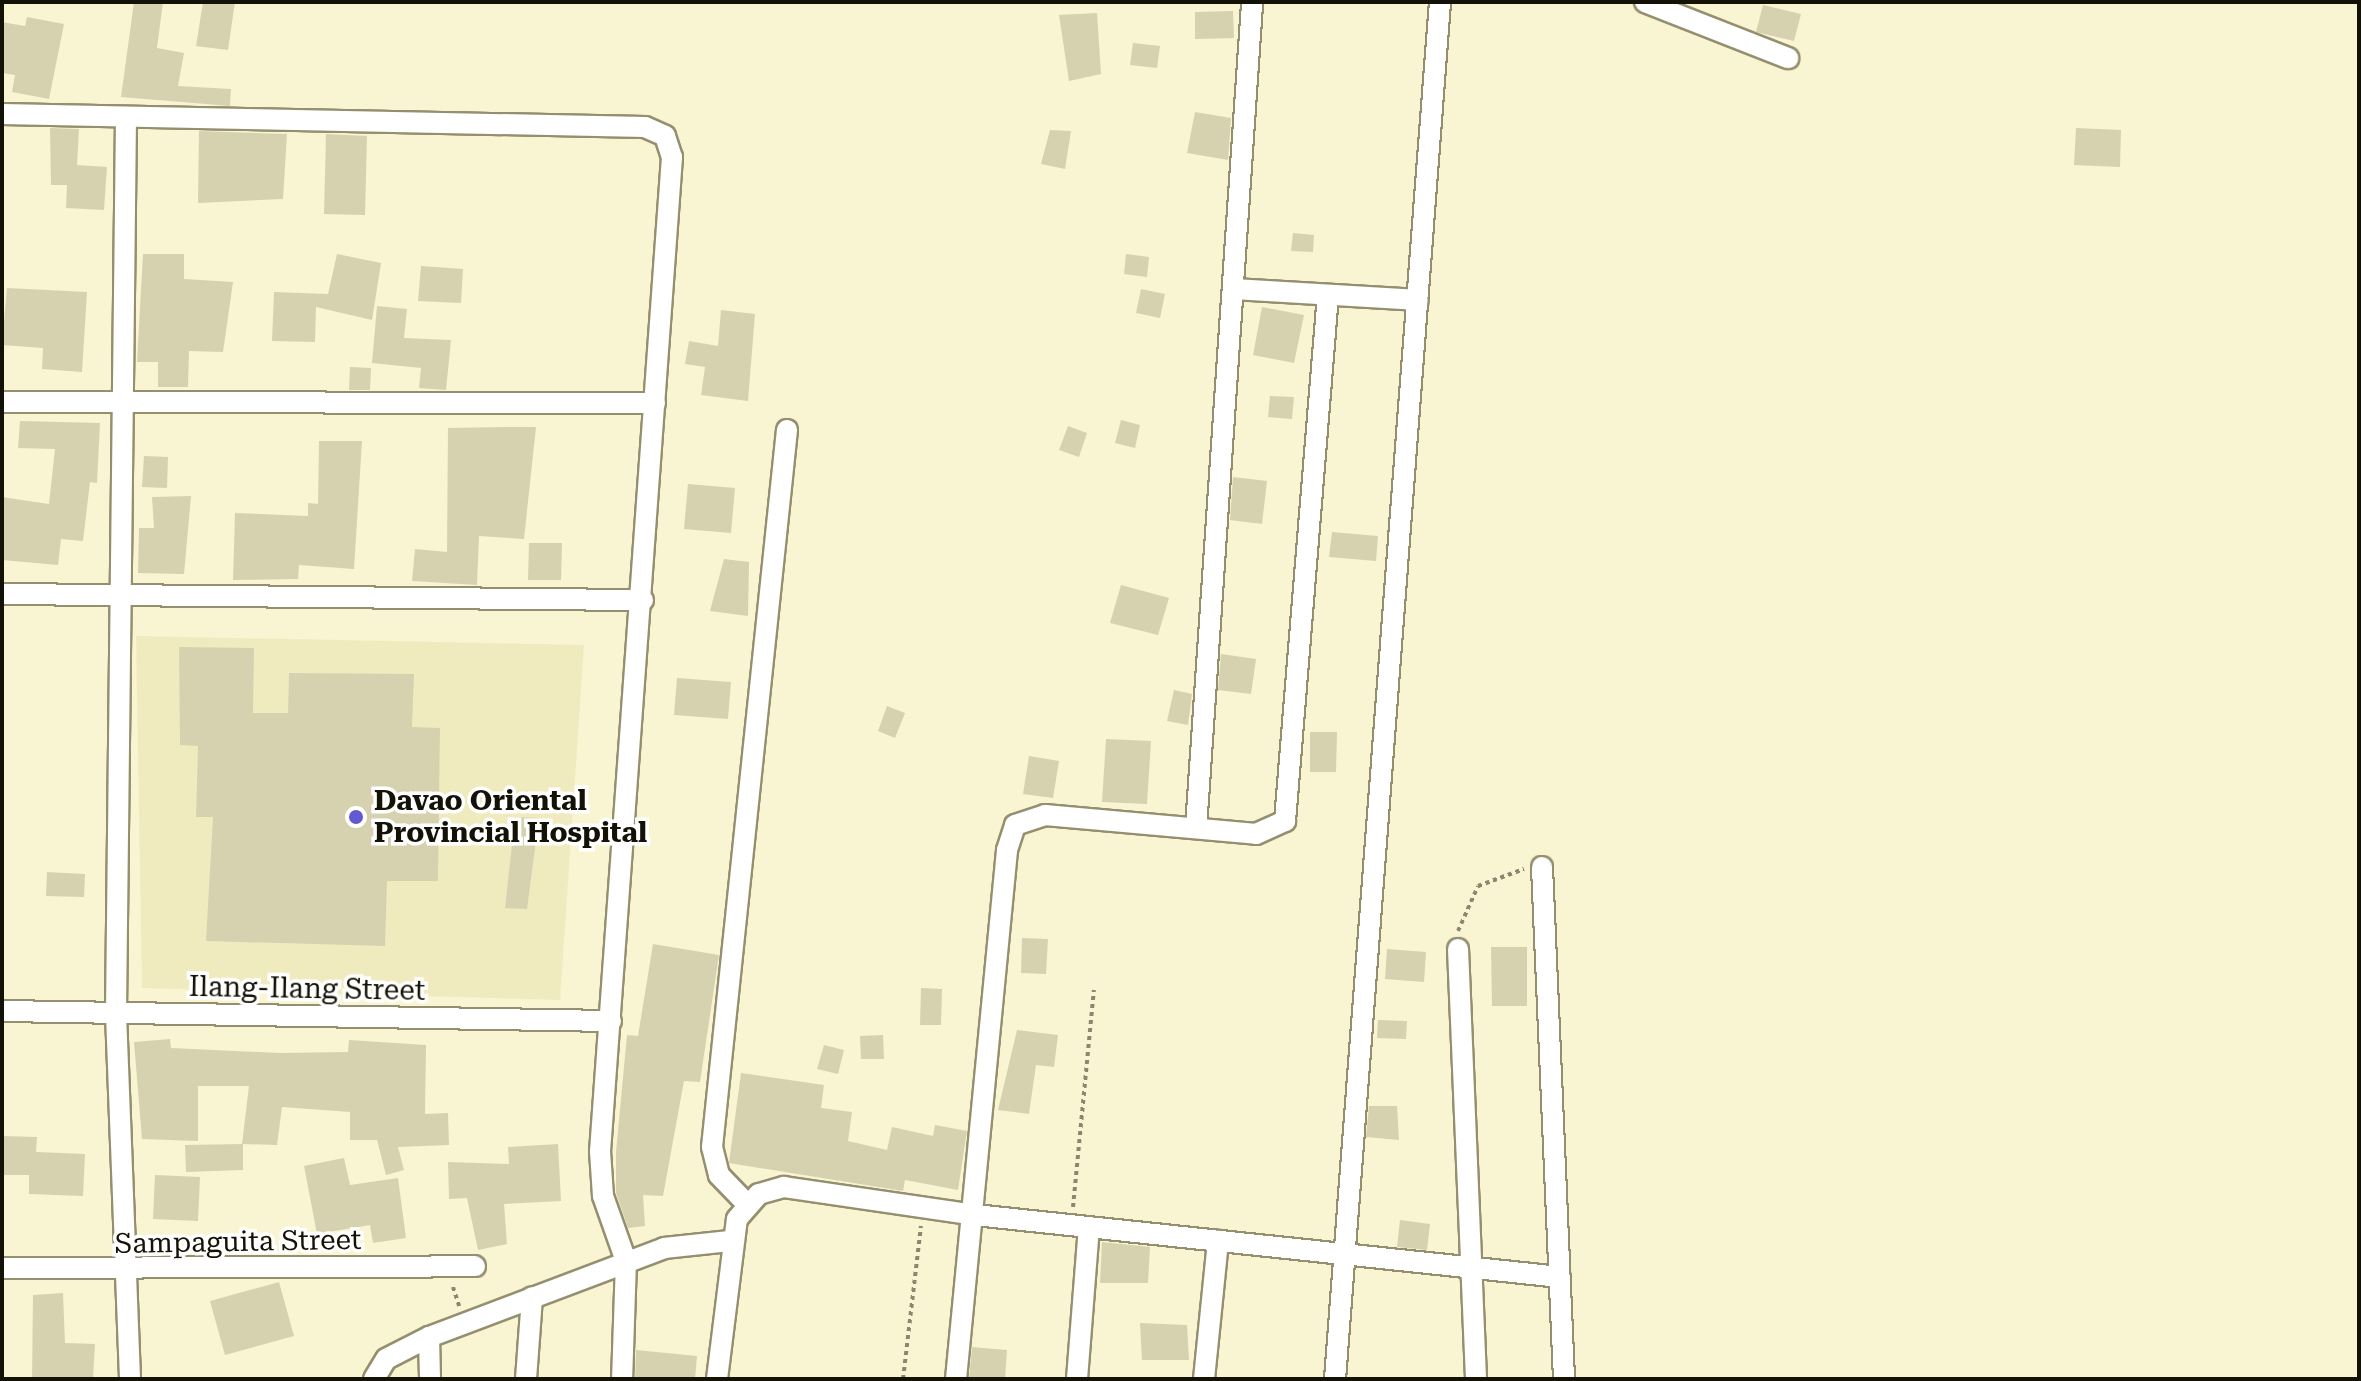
<!DOCTYPE html>
<html>
<head>
<meta charset="utf-8">
<style>
	body { margin:0 }
	#map { position:relative; width:2361px; height:1381px; overflow:hidden; background:#f9f4d1; font-family:"Roboto Serif",serif }
	div>[style] { position:absolute }
	.built>* { inset:0; background:#f0ebbf }
	.building>* { inset:0; background:#d6d2af }
	.path>* { height:4px; margin-top:-2px; transform-origin:0; background:repeating-linear-gradient(90deg,#8b876f 0 4px,transparent 0 8px) }
	.roads { filter:drop-shadow(2px 0 #94906f) drop-shadow(-2px 0 #94906f) drop-shadow(0 2px #94906f) drop-shadow(0 -2px #94906f) }
	.street>* { height:20px; margin:-10px; padding:0 10px; transform-origin:10px; border-radius:10px; background:#fff }
	.dots>* { width:22px; height:22px; translate:-50% -50%; box-sizing:border-box; border:4px solid #fff; border-radius:50% }
	span { translate:-50% -50%; white-space:nowrap; text-align:center; line-height:1.15; -webkit-text-stroke:7px #fff; paint-order:stroke }
	.poi-label { font-size:28px; color:#141206; font-weight:700 }
	.left { translate:0 -50%; text-align:left }
	.street-label { font-size:28px; color:#141206 }
	.frame { position:absolute; inset:0; border:4px solid #141206; pointer-events:none }
</style>
</head>
<body>
<div id="map">
	<div class="built">
		<div style="clip-path:polygon(136px 636px,584px 645px,560px 1000px,142px 988px)"></div>
	</div>
	<div class="building">
		<div style="clip-path:polygon(134px 2px,163px 2px,157px 48px,184px 53px,178px 86px,231px 89px,230px 106px,121px 97px)"></div>
		<div style="clip-path:polygon(203px 2px,235px 2px,228px 50px,196px 46px)"></div>
		<div style="clip-path:polygon(1763px 5px,1801px 14px,1794px 41px,1756px 32px)"></div>
		<div style="clip-path:polygon(1233px 11px,1234px 38px,1195px 39px,1195px 12px)"></div>
		<div style="clip-path:polygon(1097px 13px,1101px 74px,1069px 81px,1059px 15px)"></div>
		<div style="clip-path:polygon(27px 17px,64px 24px,49px 99px,12px 92px,15px 75px,2px 73px,2px 22px,25px 26px)"></div>
		<div style="clip-path:polygon(1133px 43px,1160px 46px,1157px 68px,1130px 65px)"></div>
		<div style="clip-path:polygon(1195px 112px,1231px 118px,1228px 160px,1187px 153px)"></div>
		<div style="clip-path:polygon(50px 128px,79px 129px,77px 165px,107px 167px,104px 210px,66px 208px,67px 185px,51px 185px)"></div>
		<div style="clip-path:polygon(2076px 128px,2121px 130px,2120px 167px,2074px 165px)"></div>
		<div style="clip-path:polygon(1050px 130px,1071px 131px,1065px 169px,1041px 164px)"></div>
		<div style="clip-path:polygon(199px 131px,287px 134px,283px 199px,198px 203px)"></div>
		<div style="clip-path:polygon(326px 134px,367px 136px,365px 215px,324px 214px)"></div>
		<div style="clip-path:polygon(1293px 233px,1314px 235px,1313px 252px,1291px 251px)"></div>
		<div style="clip-path:polygon(143px 254px,184px 254px,184px 279px,233px 282px,223px 352px,189px 351px,188px 387px,158px 387px,158px 362px,137px 362px)"></div>
		<div style="clip-path:polygon(337px 254px,381px 263px,372px 320px,316px 307px,315px 342px,272px 341px,274px 292px,328px 294px)"></div>
		<div style="clip-path:polygon(1126px 254px,1149px 257px,1147px 277px,1124px 274px)"></div>
		<div style="clip-path:polygon(421px 266px,463px 269px,461px 303px,418px 301px)"></div>
		<div style="clip-path:polygon(7px 288px,87px 292px,82px 372px,42px 369px,43px 348px,2px 345px)"></div>
		<div style="clip-path:polygon(1141px 289px,1165px 294px,1160px 318px,1136px 313px)"></div>
		<div style="clip-path:polygon(377px 306px,407px 309px,404px 338px,451px 340px,446px 390px,419px 388px,421px 368px,372px 363px)"></div>
		<div style="clip-path:polygon(1262px 307px,1304px 315px,1294px 363px,1253px 355px)"></div>
		<div style="clip-path:polygon(721px 310px,755px 314px,748px 401px,701px 395px,705px 367px,685px 364px,689px 341px,718px 346px)"></div>
		<div style="clip-path:polygon(350px 367px,371px 368px,370px 390px,349px 390px)"></div>
		<div style="clip-path:polygon(1270px 396px,1294px 397px,1292px 419px,1268px 417px)"></div>
		<div style="clip-path:polygon(1121px 420px,1140px 425px,1135px 448px,1115px 443px)"></div>
		<div style="clip-path:polygon(20px 421px,100px 423px,97px 483px,90px 482px,83px 541px,61px 539px,58px 565px,2px 560px,2px 497px,49px 504px,55px 449px,18px 448px)"></div>
		<div style="clip-path:polygon(1068px 426px,1087px 433px,1079px 457px,1059px 450px)"></div>
		<div style="clip-path:polygon(507px 427px,536px 427px,524px 539px,479px 536px,477px 585px,412px 581px,415px 549px,447px 552px,448px 428px)"></div>
		<div style="clip-path:polygon(319px 441px,362px 441px,354px 569px,299px 565px,298px 579px,233px 580px,235px 513px,308px 516px,308px 503px,318px 504px)"></div>
		<div style="clip-path:polygon(144px 456px,168px 457px,167px 488px,142px 487px)"></div>
		<div style="clip-path:polygon(1233px 477px,1267px 481px,1262px 524px,1230px 520px)"></div>
		<div style="clip-path:polygon(688px 484px,735px 488px,731px 533px,684px 529px)"></div>
		<div style="clip-path:polygon(191px 496px,184px 574px,138px 573px,139px 528px,154px 528px,152px 497px)"></div>
		<div style="clip-path:polygon(1332px 532px,1378px 536px,1376px 561px,1329px 557px)"></div>
		<div style="clip-path:polygon(529px 543px,562px 543px,561px 580px,528px 580px)"></div>
		<div style="clip-path:polygon(724px 559px,749px 562px,748px 616px,710px 611px)"></div>
		<div style="clip-path:polygon(1121px 585px,1169px 598px,1158px 635px,1110px 623px)"></div>
		<div style="clip-path:polygon(179px 647px,254px 648px,253px 713px,288px 713px,289px 673px,414px 674px,412px 727px,440px 728px,438px 881px,387px 881px,385px 946px,206px 941px,213px 817px,196px 817px,198px 746px,180px 745px)"></div>
		<div style="clip-path:polygon(1221px 654px,1256px 659px,1251px 694px,1218px 690px)"></div>
		<div style="clip-path:polygon(677px 678px,731px 682px,728px 719px,674px 715px)"></div>
		<div style="clip-path:polygon(1174px 690px,1192px 694px,1188px 725px,1167px 721px)"></div>
		<div style="clip-path:polygon(887px 706px,905px 713px,895px 738px,878px 731px)"></div>
		<div style="clip-path:polygon(1310px 732px,1337px 732px,1336px 772px,1310px 772px)"></div>
		<div style="clip-path:polygon(1106px 739px,1151px 741px,1147px 804px,1102px 802px)"></div>
		<div style="clip-path:polygon(1029px 756px,1059px 761px,1053px 798px,1023px 794px)"></div>
		<div style="clip-path:polygon(515px 817px,539px 818px,527px 909px,505px 908px)"></div>
		<div style="clip-path:polygon(47px 872px,85px 874px,84px 897px,46px 896px)"></div>
		<div style="clip-path:polygon(1022px 938px,1048px 939px,1046px 974px,1021px 973px)"></div>
		<div style="clip-path:polygon(653px 944px,719px 955px,700px 1082px,684px 1081px,663px 1196px,643px 1195px,645px 1226px,628px 1228px,616px 1193px,616px 1152px,627px 1035px,638px 1036px)"></div>
		<div style="clip-path:polygon(1491px 947px,1527px 947px,1527px 1006px,1492px 1006px)"></div>
		<div style="clip-path:polygon(1387px 949px,1426px 952px,1424px 982px,1385px 979px)"></div>
		<div style="clip-path:polygon(921px 988px,942px 989px,941px 1025px,920px 1025px)"></div>
		<div style="clip-path:polygon(1378px 1020px,1407px 1021px,1406px 1039px,1377px 1038px)"></div>
		<div style="clip-path:polygon(1017px 1030px,1058px 1035px,1054px 1067px,1036px 1065px,1029px 1114px,998px 1110px)"></div>
		<div style="clip-path:polygon(883px 1035px,884px 1059px,861px 1059px,860px 1036px)"></div>
		<div style="clip-path:polygon(170px 1039px,171px 1048px,279px 1053px,348px 1052px,349px 1040px,426px 1045px,425px 1114px,448px 1113px,449px 1145px,398px 1147px,404px 1170px,386px 1175px,377px 1140px,350px 1140px,350px 1112px,282px 1107px,277px 1145px,243px 1144px,243px 1170px,186px 1172px,185px 1145px,242px 1144px,249px 1086px,198px 1086px,198px 1141px,142px 1139px,134px 1042px)"></div>
		<div style="clip-path:polygon(824px 1045px,844px 1050px,838px 1074px,817px 1069px)"></div>
		<div style="clip-path:polygon(741px 1073px,824px 1085px,821px 1108px,852px 1112px,848px 1141px,887px 1150px,892px 1127px,933px 1136px,935px 1125px,967px 1131px,958px 1190px,905px 1180px,903px 1191px,729px 1163px)"></div>
		<div style="clip-path:polygon(1369px 1106px,1397px 1106px,1399px 1140px,1366px 1137px)"></div>
		<div style="clip-path:polygon(2px 1136px,37px 1137px,36px 1152px,85px 1154px,83px 1196px,29px 1194px,29px 1175px,2px 1175px)"></div>
		<div style="clip-path:polygon(558px 1144px,561px 1201px,504px 1204px,507px 1244px,478px 1250px,467px 1198px,449px 1199px,448px 1162px,509px 1164px,508px 1147px)"></div>
		<div style="clip-path:polygon(344px 1158px,350px 1185px,398px 1178px,406px 1238px,373px 1243px,370px 1225px,317px 1234px,304px 1166px)"></div>
		<div style="clip-path:polygon(155px 1175px,200px 1177px,198px 1221px,153px 1219px)"></div>
		<div style="clip-path:polygon(1400px 1220px,1430px 1224px,1427px 1250px,1397px 1247px)"></div>
		<div style="clip-path:polygon(1102px 1242px,1150px 1247px,1148px 1283px,1100px 1283px)"></div>
		<div style="clip-path:polygon(279px 1282px,294px 1336px,225px 1355px,210px 1301px)"></div>
		<div style="clip-path:polygon(63px 1293px,65px 1343px,95px 1344px,93px 1379px,32px 1379px,33px 1295px)"></div>
		<div style="clip-path:polygon(1140px 1323px,1187px 1325px,1189px 1360px,1142px 1360px)"></div>
		<div style="clip-path:polygon(972px 1347px,1007px 1350px,1005px 1379px,969px 1379px)"></div>
		<div style="clip-path:polygon(636px 1350px,697px 1356px,695px 1379px,635px 1379px)"></div>
	</div>
	<div class="path">
		<div style="left:1458px;top:931px;width:49px;rotate:-66deg"></div>
		<div style="left:1478px;top:886px;width:49px;rotate:-20.3deg"></div>
		<div style="left:1073px;top:1207px;width:218px;rotate:-84.5deg"></div>
		<div style="left:453px;top:1287px;width:20px;rotate:72deg"></div>
		<div style="left:903px;top:1379px;width:154px;rotate:-83.3deg"></div>
	</div>
	<div class="roads">
		<div class="street">
			<div style="left:1645px;top:2px;width:154px;rotate:21.4deg"></div>
			<div style="left:2px;top:114px;width:643px;rotate:1.16deg"></div>
			<div style="left:645px;top:127px;width:22px;rotate:24deg"></div>
			<div style="left:665px;top:136px;width:22px;rotate:72deg"></div>
			<div style="left:672px;top:157px;width:997px;rotate:94.14deg"></div>
			<div style="left:600px;top:1151px;width:45px;rotate:86.2deg"></div>
			<div style="left:603px;top:1196px;width:69px;rotate:70.5deg"></div>
			<div style="left:626px;top:1261px;width:118px;rotate:91.9deg"></div>
			<div style="left:126px;top:117px;width:897px;rotate:90.64deg"></div>
			<div style="left:116px;top:1014px;width:365px;rotate:87.8deg"></div>
			<div style="left:1235px;top:289px;width:183px;rotate:3.4deg"></div>
			<div style="left:2px;top:402px;width:653px;rotate:0.09deg"></div>
			<div style="left:2px;top:594px;width:641px;rotate:0.54deg"></div>
			<div style="left:1196px;top:828px;width:826px;rotate:-86.11deg"></div>
			<div style="left:1542px;top:867px;width:512px;rotate:87.54deg"></div>
			<div style="left:1458px;top:949px;width:430px;rotate:87.6deg"></div>
			<div style="left:2px;top:1011px;width:609px;rotate:0.94deg"></div>
			<div style="left:746px;top:1203px;width:39px;rotate:-134deg"></div>
			<div style="left:719px;top:1175px;width:29px;rotate:-104deg"></div>
			<div style="left:712px;top:1147px;width:721px;rotate:-84.03deg"></div>
			<div style="left:2px;top:1268px;width:473px;rotate:-0.2deg"></div>
			<div style="left:429px;top:1337px;width:42px;rotate:88.6deg"></div>
			<div style="left:374px;top:1379px;width:23px;rotate:-59deg"></div>
			<div style="left:386px;top:1359px;width:48px;rotate:-27.1deg"></div>
			<div style="left:429px;top:1337px;width:251px;rotate:-20.7deg"></div>
			<div style="left:664px;top:1248px;width:66px;rotate:-6.1deg"></div>
			<div style="left:526px;top:1379px;width:82px;rotate:-85.8deg"></div>
			<div style="left:717px;top:1379px;width:161px;rotate:-82.9deg"></div>
			<div style="left:737px;top:1219px;width:33px;rotate:-49deg"></div>
			<div style="left:759px;top:1194px;width:26px;rotate:-16deg"></div>
			<div style="left:784px;top:1187px;width:193px;rotate:8.3deg"></div>
			<div style="left:975px;top:1215px;width:588px;rotate:6.05deg"></div>
			<div style="left:956px;top:1379px;width:531px;rotate:-84.49deg"></div>
			<div style="left:1007px;top:850px;width:26px;rotate:-72deg"></div>
			<div style="left:1015px;top:825px;width:32px;rotate:-18deg"></div>
			<div style="left:1045px;top:815px;width:212px;rotate:5.1deg"></div>
			<div style="left:1256px;top:834px;width:32px;rotate:-24deg"></div>
			<div style="left:1285px;top:821px;width:528px;rotate:-85.33deg"></div>
			<div style="left:1077px;top:1379px;width:152px;rotate:-85.5deg"></div>
			<div style="left:1204px;top:1379px;width:139px;rotate:-84.2deg"></div>
			<div style="left:1335px;top:1379px;width:1381px;rotate:-85.64deg"></div>
		</div>
	</div>
	<div class="dots">
		<div style="left:356px;top:817px;background:#625ad3"></div>
	</div>
	<div class="poi-label">
		<span class="left" style="left:374px;top:817px">Davao Oriental<br>Provincial Hospital</span>
	</div>
	<div class="street-label">
		<span style="left:307px;top:989px;rotate:1deg">Ilang-Ilang Street</span>
		<span style="left:238px;top:1242px;rotate:-1deg">Sampaguita Street</span>
	</div>
	<div class="frame"></div>
</div>
</body>
</html>
